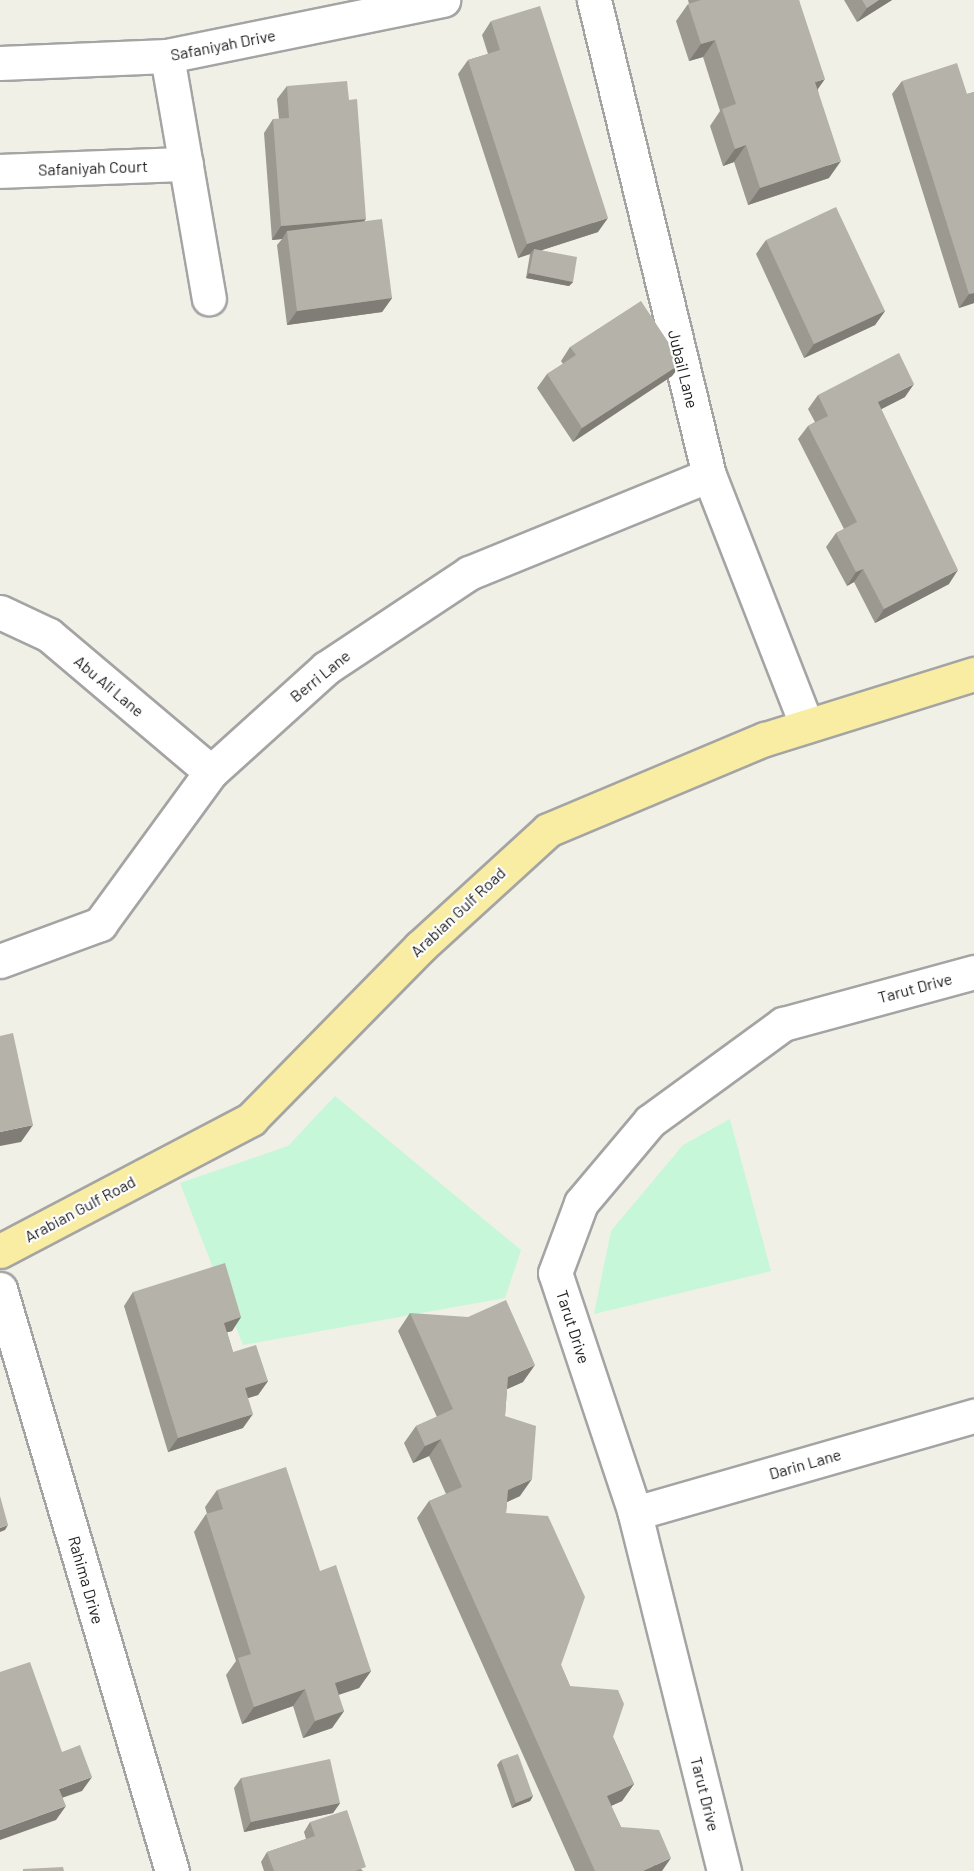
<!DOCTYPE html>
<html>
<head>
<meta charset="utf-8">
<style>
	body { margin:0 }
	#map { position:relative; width:974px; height:1871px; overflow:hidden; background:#f0f0e6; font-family:Barlow,sans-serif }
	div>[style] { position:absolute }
	.park>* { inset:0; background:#c6f7d9 }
	.roads { filter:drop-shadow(2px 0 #a4a4a4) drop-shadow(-2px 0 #a4a4a4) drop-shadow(0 2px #a4a4a4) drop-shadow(0 -2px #a4a4a4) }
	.minor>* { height:33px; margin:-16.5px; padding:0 16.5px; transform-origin:16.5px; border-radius:16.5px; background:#fff }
	.major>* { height:33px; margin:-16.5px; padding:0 16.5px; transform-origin:16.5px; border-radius:16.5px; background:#f8eda3 }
	.wall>* { inset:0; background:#9c9991 }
	.shaded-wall>* { inset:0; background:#7f7d76 }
	.building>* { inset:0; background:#b5b2a9 }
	span { translate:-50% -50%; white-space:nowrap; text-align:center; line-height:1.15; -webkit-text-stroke:4.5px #fff; paint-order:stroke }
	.street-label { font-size:16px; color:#202020 }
</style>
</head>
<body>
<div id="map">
	<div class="park">
		<div style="clip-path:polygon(335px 1096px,521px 1250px,505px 1298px,243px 1345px,180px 1183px,288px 1146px)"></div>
		<div style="clip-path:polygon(730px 1119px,771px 1271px,594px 1314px,611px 1231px,683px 1145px)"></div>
	</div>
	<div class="roads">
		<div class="minor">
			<div style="left:594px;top:0;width:489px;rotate:76.4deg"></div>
			<div style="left:709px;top:475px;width:269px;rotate:68.7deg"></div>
			<div style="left:167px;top:56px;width:246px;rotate:80.2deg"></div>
			<div style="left:0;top:63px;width:167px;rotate:-2.4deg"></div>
			<div style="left:167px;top:56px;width:282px;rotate:-11.5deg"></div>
			<div style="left:0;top:171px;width:186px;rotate:-2.2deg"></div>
			<div style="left:0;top:612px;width:54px;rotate:25.1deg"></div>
			<div style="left:49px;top:635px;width:212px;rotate:40.2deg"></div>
			<div style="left:0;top:961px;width:107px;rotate:-20.3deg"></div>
			<div style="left:100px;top:924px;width:188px;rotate:-53.9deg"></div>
			<div style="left:211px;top:772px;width:155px;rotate:-42.1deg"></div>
			<div style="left:326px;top:668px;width:172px;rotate:-33.6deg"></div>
			<div style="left:469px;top:573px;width:259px;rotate:-22.2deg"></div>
			<div style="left:0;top:1289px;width:607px;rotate:73.54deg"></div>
			<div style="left:635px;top:1513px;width:353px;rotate:-16deg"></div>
			<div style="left:724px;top:1871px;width:369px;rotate:-104deg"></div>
			<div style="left:635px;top:1513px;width:253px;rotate:-108.4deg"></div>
			<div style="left:555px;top:1273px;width:75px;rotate:-69.6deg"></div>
			<div style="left:581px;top:1203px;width:107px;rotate:-49.9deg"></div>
			<div style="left:650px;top:1121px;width:165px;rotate:-36.1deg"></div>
			<div style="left:783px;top:1024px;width:198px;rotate:-15.2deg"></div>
		</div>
		<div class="major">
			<div style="left:0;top:1251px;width:284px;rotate:-27.7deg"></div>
			<div style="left:251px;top:1119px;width:241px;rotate:-45.5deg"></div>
			<div style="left:420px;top:947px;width:173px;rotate:-42.4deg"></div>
			<div style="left:548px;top:830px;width:235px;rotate:-22.8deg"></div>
			<div style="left:765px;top:739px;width:219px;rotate:-17.3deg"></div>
		</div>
	</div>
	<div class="wall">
		<div style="clip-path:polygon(688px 0,799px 0,818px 90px,829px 178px,748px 205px,734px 162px,723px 166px,710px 126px,720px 111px,703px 57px,689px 61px,676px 21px,688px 4px,689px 4px)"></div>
		<div style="clip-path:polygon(844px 0,892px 0,857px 22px)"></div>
		<div style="clip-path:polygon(491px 21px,598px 232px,542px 250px,573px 282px,569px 286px,526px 278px,530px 254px,518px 258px,458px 74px,468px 60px,488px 54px,482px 35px)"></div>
		<div style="clip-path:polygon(902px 81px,967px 94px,974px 92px,974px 303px,959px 308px,892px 94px)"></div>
		<div style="clip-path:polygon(287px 86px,349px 100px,364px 221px,392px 298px,382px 312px,287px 325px,277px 245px,282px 239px,272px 240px,264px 133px,273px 119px,279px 119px,277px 99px)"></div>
		<div style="clip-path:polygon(766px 240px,885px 311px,875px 325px,804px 358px,756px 254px)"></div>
		<div style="clip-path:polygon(570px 347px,682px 363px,672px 376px,573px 442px,537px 388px,547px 374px,563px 364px,561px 361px)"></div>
		<div style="clip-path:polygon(818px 395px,905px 397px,881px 409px,949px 584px,875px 623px,854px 582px,847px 586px,826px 547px,836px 533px,844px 529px,798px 439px,808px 426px,815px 422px,808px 409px)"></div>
		<div style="clip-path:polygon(133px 1292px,241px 1317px,232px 1331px,227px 1332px,233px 1352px,268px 1381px,258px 1395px,248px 1398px,243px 1428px,168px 1452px,124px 1306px)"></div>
		<div style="clip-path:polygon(410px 1313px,523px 1382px,507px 1389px,505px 1416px,520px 1496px,507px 1502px,506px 1513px,561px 1665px,570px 1686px,613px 1737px,634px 1784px,622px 1801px,611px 1806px,621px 1827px,662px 1871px,575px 1871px,417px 1518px,429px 1501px,446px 1494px,429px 1456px,413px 1463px,404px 1443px,416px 1426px,437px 1417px,398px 1331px)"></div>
		<div style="clip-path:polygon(217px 1490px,320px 1571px,371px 1671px,359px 1688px,338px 1695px,344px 1711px,332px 1728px,303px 1738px,293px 1706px,242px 1724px,226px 1675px,236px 1661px,194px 1532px,206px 1514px,207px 1514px,205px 1507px)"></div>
		<div style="clip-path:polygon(501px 1760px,533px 1796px,530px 1801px,512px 1808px,497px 1765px)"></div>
		<div style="clip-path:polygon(241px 1778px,340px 1803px,333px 1813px,244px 1832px,234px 1788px)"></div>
		<div style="clip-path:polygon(310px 1822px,363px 1871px,264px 1871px,261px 1862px,267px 1852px,306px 1839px,304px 1832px)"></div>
	</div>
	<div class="shaded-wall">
		<div style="clip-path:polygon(879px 0,892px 0,857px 22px,867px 8px)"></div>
		<div style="clip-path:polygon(715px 40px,703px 57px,689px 61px,701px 44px)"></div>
		<div style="clip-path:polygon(825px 79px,813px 96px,815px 82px)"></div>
		<div style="clip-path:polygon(746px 145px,734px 162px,723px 166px,735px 149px)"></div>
		<div style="clip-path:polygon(841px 161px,829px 178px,748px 205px,760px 188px)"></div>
		<div style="clip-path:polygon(608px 218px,598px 232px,533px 253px,534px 249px,530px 254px,518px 258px,527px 244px)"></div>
		<div style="clip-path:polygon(366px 219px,356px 232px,287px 231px,282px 239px,272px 240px,281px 226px)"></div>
		<div style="clip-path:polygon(529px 273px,573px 282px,569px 286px,526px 278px)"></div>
		<div style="clip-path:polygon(974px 293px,974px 303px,959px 308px,969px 294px)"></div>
		<div style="clip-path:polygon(392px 298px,382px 312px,287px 325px,297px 311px)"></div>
		<div style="clip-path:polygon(885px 311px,875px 325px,804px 358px,814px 344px)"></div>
		<div style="clip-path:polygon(682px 363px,672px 376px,573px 442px,582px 428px)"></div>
		<div style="clip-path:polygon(914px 384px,905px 397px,868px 416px,878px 402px)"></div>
		<div style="clip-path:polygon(863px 569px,854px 582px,847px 586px,856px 572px)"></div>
		<div style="clip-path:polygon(958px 570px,949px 584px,875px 623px,884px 609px)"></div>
		<div style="clip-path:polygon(33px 1125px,21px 1142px,0 1146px,0 1132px)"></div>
		<div style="clip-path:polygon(241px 1317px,232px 1331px,214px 1336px,224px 1323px)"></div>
		<div style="clip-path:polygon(535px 1365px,523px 1382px,496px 1394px,508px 1377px)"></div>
		<div style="clip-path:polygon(268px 1381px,258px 1395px,235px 1402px,245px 1388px)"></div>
		<div style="clip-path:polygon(253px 1414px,243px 1428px,168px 1452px,178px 1438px)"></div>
		<div style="clip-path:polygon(441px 1439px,429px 1456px,413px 1463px,425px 1446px)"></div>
		<div style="clip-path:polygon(532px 1479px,520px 1496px,496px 1507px,508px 1490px)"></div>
		<div style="clip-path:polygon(8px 1525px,5px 1530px,0 1532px,0 1528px)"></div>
		<div style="clip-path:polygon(371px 1671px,359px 1688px,323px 1700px,335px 1683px)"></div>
		<div style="clip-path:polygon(305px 1689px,293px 1706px,242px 1724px,254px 1707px)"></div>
		<div style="clip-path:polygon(344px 1711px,332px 1728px,303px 1738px,315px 1721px)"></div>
		<div style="clip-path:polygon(92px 1777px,82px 1791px,50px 1802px,59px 1789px)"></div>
		<div style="clip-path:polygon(634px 1784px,622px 1801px,595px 1813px,607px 1796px)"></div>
		<div style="clip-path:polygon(533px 1796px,530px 1801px,512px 1808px,516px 1803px)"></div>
		<div style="clip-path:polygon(340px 1803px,333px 1813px,244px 1832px,251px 1822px)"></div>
		<div style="clip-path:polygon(66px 1806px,56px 1820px,0 1840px,0 1830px)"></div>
		<div style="clip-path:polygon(671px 1858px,662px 1871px,643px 1871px)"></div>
	</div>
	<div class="building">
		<div style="clip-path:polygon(701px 0,799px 0,825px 79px,815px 82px,841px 161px,760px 188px,746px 145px,735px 149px,722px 109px,736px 104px,715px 40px,701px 44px,688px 4px)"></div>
		<div style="clip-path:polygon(862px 0,879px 0,867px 8px)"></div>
		<div style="clip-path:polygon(540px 6px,608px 218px,527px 244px,468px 60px,500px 50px,491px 21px)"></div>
		<div style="clip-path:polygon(957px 63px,967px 94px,974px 92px,974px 293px,969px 294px,902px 81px)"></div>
		<div style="clip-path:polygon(347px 81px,349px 100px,357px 99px,366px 219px,281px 226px,273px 119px,289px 118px,287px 86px)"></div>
		<div style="clip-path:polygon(836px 207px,885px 311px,814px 344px,766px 240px)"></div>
		<div style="clip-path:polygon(382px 219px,392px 298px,297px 311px,287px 231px)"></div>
		<div style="clip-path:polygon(534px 249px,577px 257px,573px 282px,529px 273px)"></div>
		<div style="clip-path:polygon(641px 301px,682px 363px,582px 428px,547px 374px,576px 355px,570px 347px)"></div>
		<div style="clip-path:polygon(899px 353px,914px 384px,878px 402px,958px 570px,884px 609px,863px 569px,856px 572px,836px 533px,857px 522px,808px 426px,828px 416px,818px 395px)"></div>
		<div style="clip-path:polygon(13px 1033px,33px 1125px,0 1132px,0 1036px)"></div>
		<div style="clip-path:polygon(225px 1263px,241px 1317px,224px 1323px,233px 1352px,256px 1345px,268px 1381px,245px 1388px,253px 1414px,178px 1438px,133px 1292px)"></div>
		<div style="clip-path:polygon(506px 1300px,535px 1365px,508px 1377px,505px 1416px,536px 1426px,532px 1479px,508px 1490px,506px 1513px,548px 1516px,585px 1597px,561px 1665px,570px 1686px,618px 1690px,624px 1704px,613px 1737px,634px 1784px,607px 1796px,621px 1827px,659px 1830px,671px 1858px,643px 1871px,595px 1871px,429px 1501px,462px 1487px,441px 1439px,425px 1446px,416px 1426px,453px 1409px,410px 1313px,468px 1317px)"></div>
		<div style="clip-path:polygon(286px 1467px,320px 1571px,336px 1565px,371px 1671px,335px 1683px,344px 1711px,315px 1721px,305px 1689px,254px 1707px,238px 1658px,251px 1654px,206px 1514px,223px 1509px,217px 1490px)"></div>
		<div style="clip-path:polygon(0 1496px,8px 1525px,0 1528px)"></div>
		<div style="clip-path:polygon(30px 1662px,62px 1752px,80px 1745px,92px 1777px,59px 1789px,66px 1806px,0 1830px,0 1672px)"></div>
		<div style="clip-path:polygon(518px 1754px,533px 1796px,516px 1803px,501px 1760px)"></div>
		<div style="clip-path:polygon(330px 1759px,340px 1803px,251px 1822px,241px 1778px)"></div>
		<div style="clip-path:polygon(347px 1810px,366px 1867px,355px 1871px,274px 1871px,267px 1852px,315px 1836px,310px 1822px)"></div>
		<div style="clip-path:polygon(63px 1867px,64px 1871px,23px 1871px,23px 1869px)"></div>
	</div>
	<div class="street-label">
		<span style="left:223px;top:45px;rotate:-11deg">Safaniyah Drive</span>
		<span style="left:93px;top:168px;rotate:-2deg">Safaniyah Court</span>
		<span style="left:683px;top:369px;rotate:76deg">Jubail Lane</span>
		<span style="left:320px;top:676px;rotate:-39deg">Berri Lane</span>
		<span style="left:109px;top:686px;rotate:40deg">Abu Ali Lane</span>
		<span style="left:458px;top:912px;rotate:-43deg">Arabian Gulf Road</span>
		<span style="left:915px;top:988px;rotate:-15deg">Tarut Drive</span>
		<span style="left:80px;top:1209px;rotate:-28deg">Arabian Gulf Road</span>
		<span style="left:573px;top:1327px;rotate:72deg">Tarut Drive</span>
		<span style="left:805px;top:1464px;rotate:-16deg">Darin Lane</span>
		<span style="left:86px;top:1580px;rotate:74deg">Rahima Drive</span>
		<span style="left:705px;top:1794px;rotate:76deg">Tarut Drive</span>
	</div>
</div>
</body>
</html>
